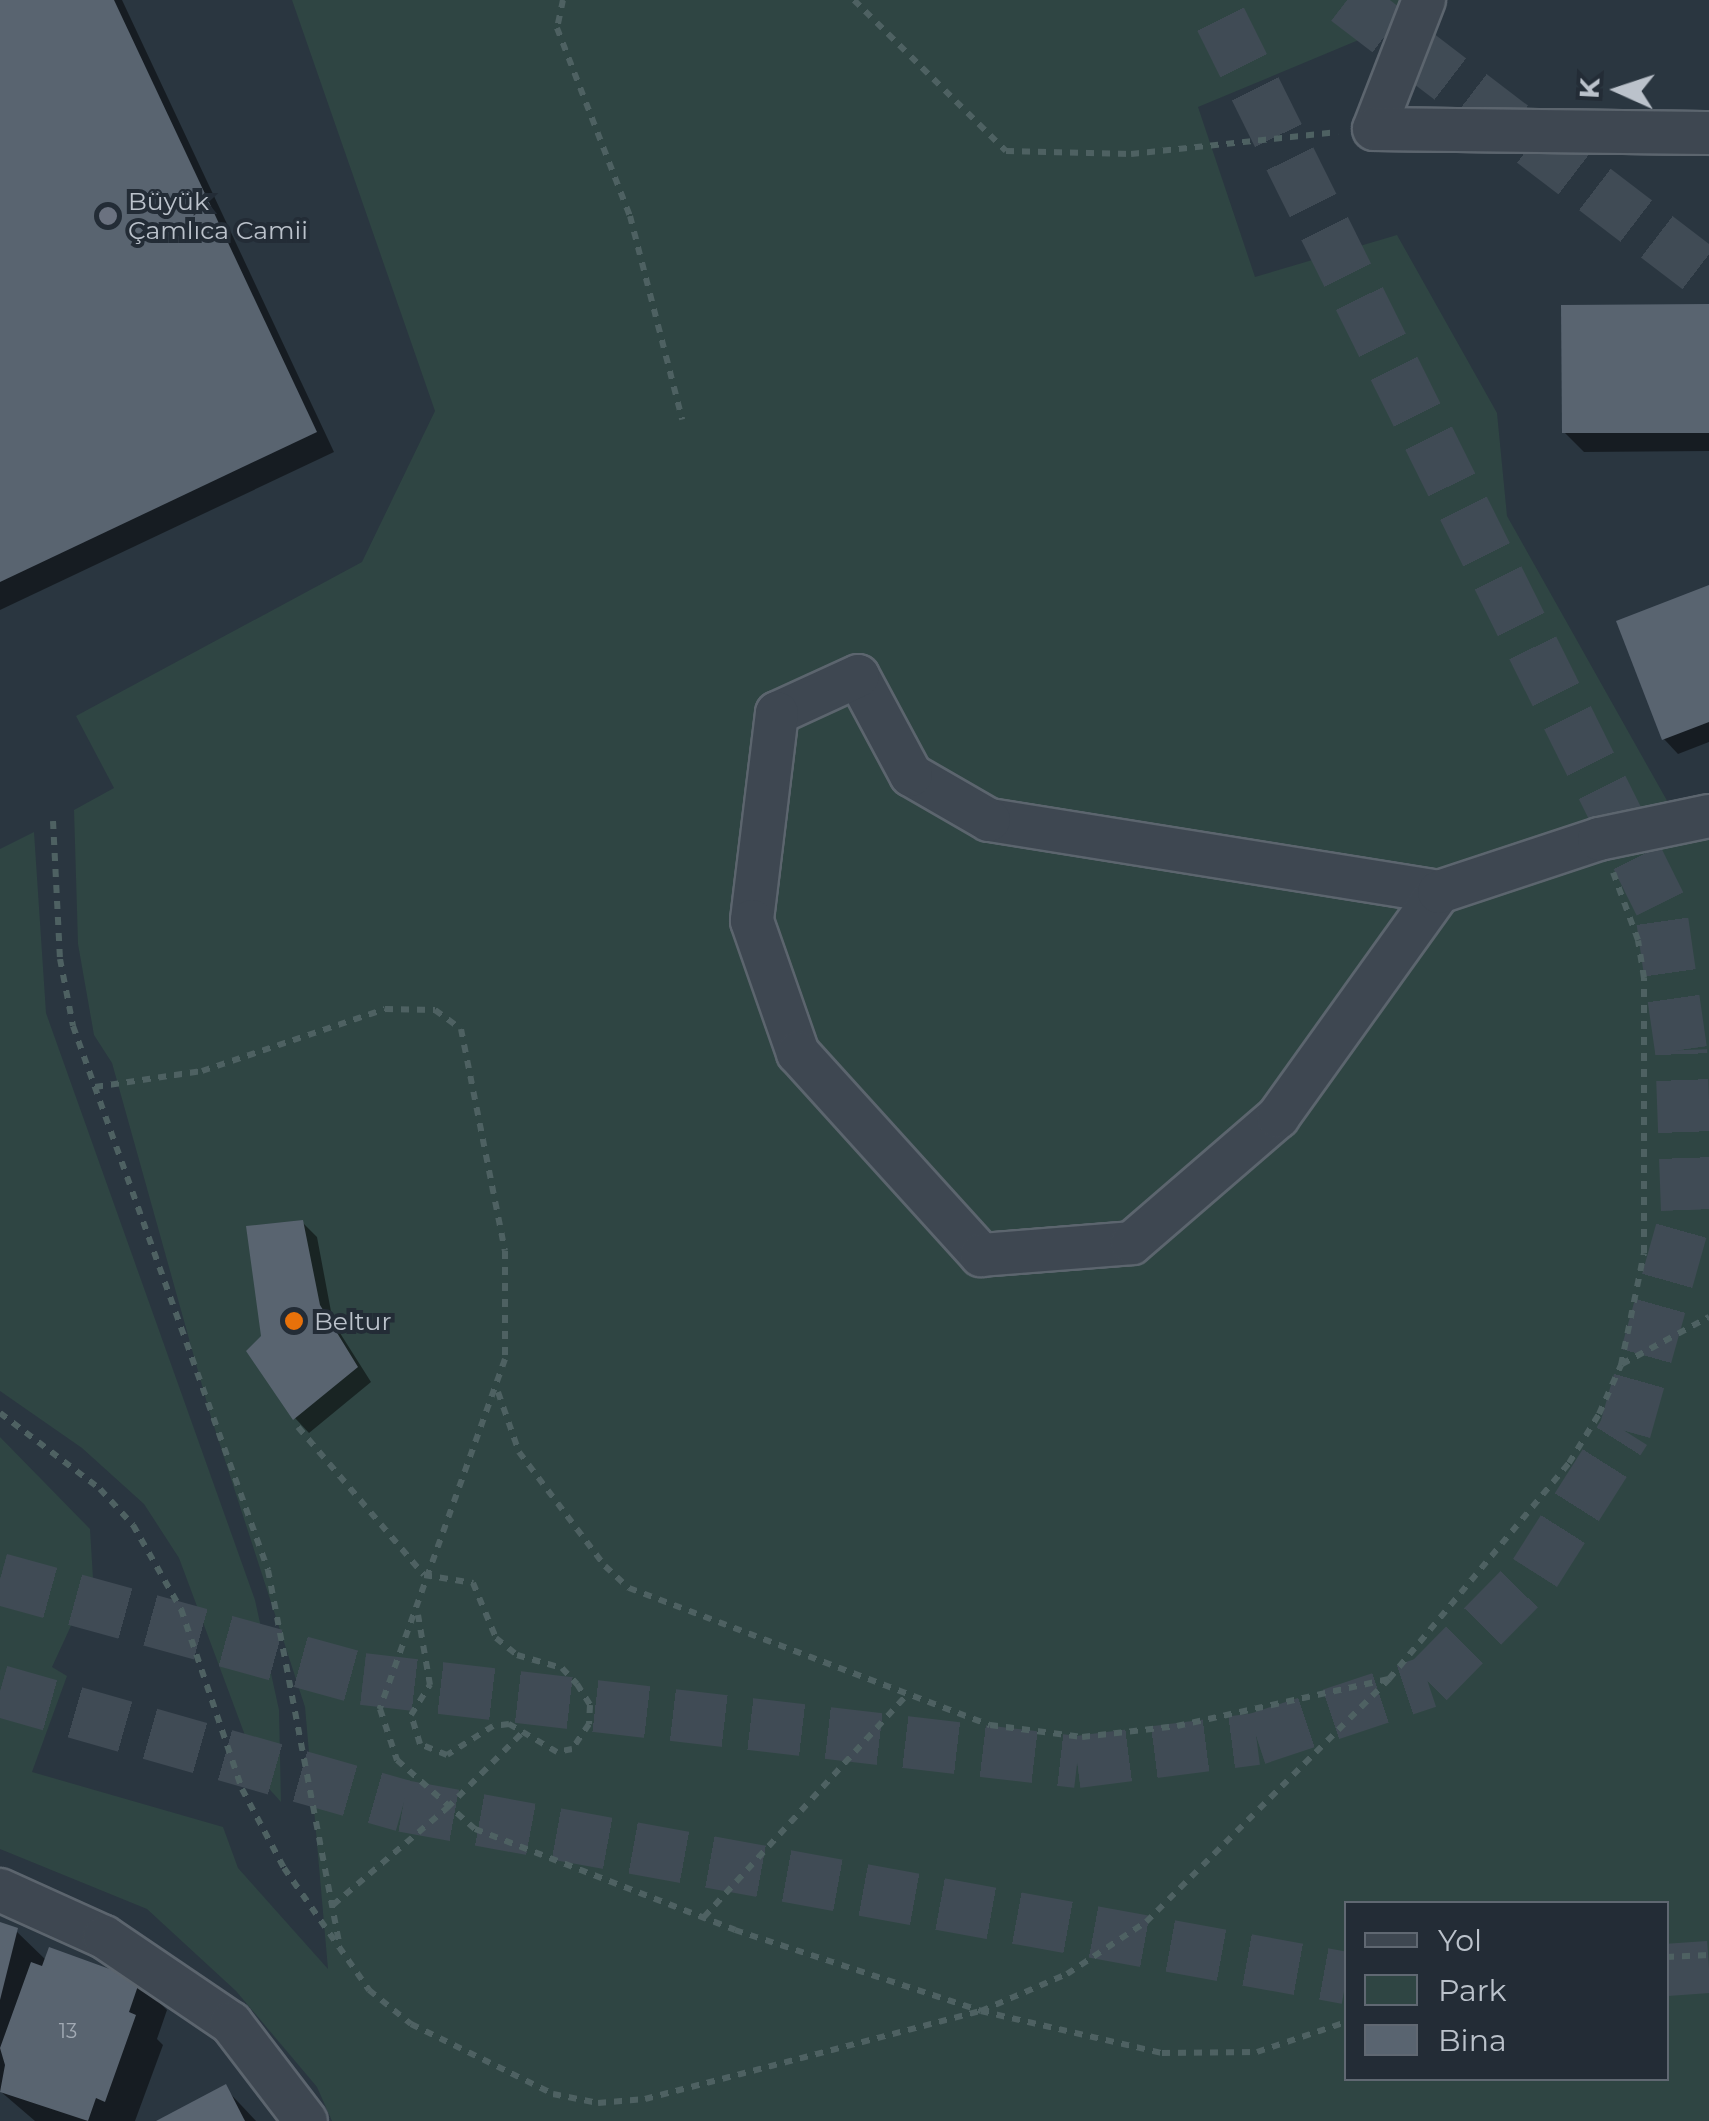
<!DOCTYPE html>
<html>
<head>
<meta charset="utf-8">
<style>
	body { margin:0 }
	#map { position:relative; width:1709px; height:2121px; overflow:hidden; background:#2a3640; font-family:Montserrat,sans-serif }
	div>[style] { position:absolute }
	.green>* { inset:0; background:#2f4543 }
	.shadow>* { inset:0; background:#0007 }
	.building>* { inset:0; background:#596470 }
	.major-tunnel>* { height:52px; margin-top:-26px; transform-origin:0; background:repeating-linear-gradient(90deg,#404b55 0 52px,transparent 0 78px) }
	.path>* { height:6px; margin-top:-3px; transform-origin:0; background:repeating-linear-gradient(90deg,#4e6162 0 8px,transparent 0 16px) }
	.roads { filter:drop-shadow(2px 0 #5c656e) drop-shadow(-2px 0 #5c656e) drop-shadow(0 2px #5c656e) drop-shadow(0 -2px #5c656e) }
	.minor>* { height:42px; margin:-21px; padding:0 21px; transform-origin:21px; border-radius:21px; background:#3e4751 }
	.dots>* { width:28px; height:28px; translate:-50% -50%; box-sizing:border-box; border:5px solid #232c36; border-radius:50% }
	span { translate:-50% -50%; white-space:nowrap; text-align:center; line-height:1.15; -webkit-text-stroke:8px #232c36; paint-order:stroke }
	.number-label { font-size:20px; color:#a2aab4 }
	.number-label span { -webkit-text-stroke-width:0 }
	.poi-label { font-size:25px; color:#bbc2cb }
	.left { translate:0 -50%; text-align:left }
	.legend { position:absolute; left:1344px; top:1901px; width:325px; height:180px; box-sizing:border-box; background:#232c36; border:2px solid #606872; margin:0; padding:12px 18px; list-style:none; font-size:30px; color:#bbc2cb }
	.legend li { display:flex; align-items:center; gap:20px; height:50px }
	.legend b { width:50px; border:2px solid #606872 }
	.north { position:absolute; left:1569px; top:40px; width:100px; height:100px; -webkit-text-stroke:8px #232c36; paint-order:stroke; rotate:273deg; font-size:28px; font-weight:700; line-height:40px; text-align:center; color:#bbc2cb }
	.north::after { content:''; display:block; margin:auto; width:35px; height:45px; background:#bbc2cb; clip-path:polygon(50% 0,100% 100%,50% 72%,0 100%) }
</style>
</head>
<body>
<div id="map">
	<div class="green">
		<div style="clip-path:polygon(evenodd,292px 0,1416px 0,1409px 19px,1198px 107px,1255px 277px,1397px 235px,1497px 413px,1507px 516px,1688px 838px,1709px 835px,1709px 2121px,332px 2121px,317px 2087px,236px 1991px,147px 1909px,0 1849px,0 1437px,90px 1529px,93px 1578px,52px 1667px,67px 1676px,32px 1772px,223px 1827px,238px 1868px,328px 1969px,305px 1707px,210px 1414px,112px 1063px,94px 1035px,78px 944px,74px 810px,114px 788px,76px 716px,362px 562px,435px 411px,292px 0,1346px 1904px,1666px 1904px,1666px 2078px,1346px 2078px,1346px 1904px)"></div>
		<div style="clip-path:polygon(34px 832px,46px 1013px,255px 1600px,279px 1710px,281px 1802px,262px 1781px,179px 1558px,144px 1504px,82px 1448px,0 1391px,0 849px)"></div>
	</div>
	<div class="shadow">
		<div style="clip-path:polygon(0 0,122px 0,334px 452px,0 610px)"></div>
		<div style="clip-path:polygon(1709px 306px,1709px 451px,1584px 452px,1564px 432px)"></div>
		<div style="clip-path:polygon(1709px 587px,1709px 742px,1678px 754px,1664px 739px)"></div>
		<div style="clip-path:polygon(302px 1222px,317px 1237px,333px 1322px,371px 1382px,309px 1433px,295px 1418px,264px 1337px)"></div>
		<div style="clip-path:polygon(0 1925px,16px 1931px,47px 1961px,139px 1982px,167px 2010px,157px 2039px,163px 2045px,135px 2121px,35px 2121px,0 2091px)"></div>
		<div style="clip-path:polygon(225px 2088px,256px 2121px,161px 2121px)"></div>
	</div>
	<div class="building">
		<div style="clip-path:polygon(0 0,114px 0,317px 432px,0 582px)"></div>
		<div style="clip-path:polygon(1709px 304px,1709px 433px,1562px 433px,1561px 305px)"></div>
		<div style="clip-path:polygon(1709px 585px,1709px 722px,1662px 740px,1616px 621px)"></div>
		<div style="clip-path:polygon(303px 1220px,320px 1305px,358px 1367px,293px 1420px,246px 1351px,261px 1336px,246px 1226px)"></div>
		<div style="clip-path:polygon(0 1922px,18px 1928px,0 2000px)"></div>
		<div style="clip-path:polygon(49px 1947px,140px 1980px,129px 2012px,136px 2015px,105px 2102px,96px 2098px,88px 2121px,0 2092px,5px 2065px,0 2048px,31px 1962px,42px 1966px)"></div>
		<div style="clip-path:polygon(226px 2084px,245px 2121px,156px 2121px)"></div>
	</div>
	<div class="major-tunnel">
		<div style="left:1347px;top:0;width:456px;rotate:37.4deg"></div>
		<div style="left:0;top:1579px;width:377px;rotate:15.4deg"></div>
		<div style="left:363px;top:1679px;width:719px;rotate:6.63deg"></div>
		<div style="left:1077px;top:1762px;width:181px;rotate:-7.3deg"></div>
		<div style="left:1257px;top:1739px;width:180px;rotate:-18.4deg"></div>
		<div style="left:1428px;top:1682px;width:153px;rotate:-45.5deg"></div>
		<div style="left:1535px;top:1573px;width:168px;rotate:-57.6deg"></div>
		<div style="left:1625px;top:1431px;width:230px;rotate:-74.3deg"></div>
		<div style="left:1687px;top:1210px;width:160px;rotate:-92.1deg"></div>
		<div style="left:1681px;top:1050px;width:148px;rotate:-98.2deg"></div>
		<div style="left:1660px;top:904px;width:1009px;rotate:-116.41deg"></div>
		<div style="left:0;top:1691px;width:419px;rotate:15.9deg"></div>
		<div style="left:403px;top:1806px;width:959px;rotate:10.34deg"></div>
		<div style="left:1666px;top:1970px;width:43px;rotate:-4deg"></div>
	</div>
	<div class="path">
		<div style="left:563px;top:0;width:29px;rotate:102deg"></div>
		<div style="left:557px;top:28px;width:202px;rotate:68.8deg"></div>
		<div style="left:630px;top:216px;width:210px;rotate:75.6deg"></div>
		<div style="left:854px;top:0;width:214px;rotate:44.8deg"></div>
		<div style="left:1006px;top:151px;width:125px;rotate:1.4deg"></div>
		<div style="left:1131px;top:154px;width:208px;rotate:-6.1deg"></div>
		<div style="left:53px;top:821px;width:138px;rotate:87.1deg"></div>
		<div style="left:60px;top:959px;width:68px;rotate:79deg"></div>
		<div style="left:73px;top:1026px;width:578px;rotate:70.28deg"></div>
		<div style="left:268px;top:1570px;width:380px;rotate:79.2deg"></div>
		<div style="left:95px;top:1087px;width:108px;rotate:-8.5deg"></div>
		<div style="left:202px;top:1071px;width:193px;rotate:-18.7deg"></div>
		<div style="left:385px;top:1009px;width:50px;rotate:1.1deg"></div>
		<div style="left:435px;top:1010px;width:32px;rotate:36deg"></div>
		<div style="left:461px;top:1029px;width:226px;rotate:78.8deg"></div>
		<div style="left:505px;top:1251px;width:108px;rotate:90deg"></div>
		<div style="left:505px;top:1359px;width:372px;rotate:109.7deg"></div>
		<div style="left:380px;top:1709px;width:54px;rotate:71.6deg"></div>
		<div style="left:397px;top:1760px;width:104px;rotate:41.5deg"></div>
		<div style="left:475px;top:1829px;width:279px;rotate:21.2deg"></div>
		<div style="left:735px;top:1930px;width:259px;rotate:18.2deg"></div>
		<div style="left:981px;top:2011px;width:186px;rotate:13.1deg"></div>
		<div style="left:1162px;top:2053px;width:95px;rotate:-0.6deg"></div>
		<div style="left:1257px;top:2052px;width:94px;rotate:-18.6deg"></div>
		<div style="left:1622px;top:1364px;width:99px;rotate:-28.4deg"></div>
		<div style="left:498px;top:1392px;width:64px;rotate:70.7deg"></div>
		<div style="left:519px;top:1452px;width:143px;rotate:53deg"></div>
		<div style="left:605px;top:1566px;width:33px;rotate:43deg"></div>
		<div style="left:629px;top:1588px;width:386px;rotate:20.8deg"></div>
		<div style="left:990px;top:1725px;width:93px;rotate:7.4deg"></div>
		<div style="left:1082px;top:1737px;width:96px;rotate:-6.6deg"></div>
		<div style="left:1177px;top:1726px;width:217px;rotate:-12.5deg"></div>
		<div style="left:0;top:1413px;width:126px;rotate:37.2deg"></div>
		<div style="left:100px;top:1489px;width:49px;rotate:47.5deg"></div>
		<div style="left:133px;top:1525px;width:97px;rotate:60.3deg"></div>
		<div style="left:181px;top:1609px;width:190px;rotate:71.3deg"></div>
		<div style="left:242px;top:1789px;width:89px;rotate:62deg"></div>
		<div style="left:284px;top:1868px;width:149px;rotate:55.1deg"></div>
		<div style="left:369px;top:1990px;width:54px;rotate:39deg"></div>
		<div style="left:411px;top:2024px;width:158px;rotate:26.2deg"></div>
		<div style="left:553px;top:2094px;width:46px;rotate:11.3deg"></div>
		<div style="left:598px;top:2103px;width:47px;rotate:-4.9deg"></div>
		<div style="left:645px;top:2099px;width:347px;rotate:-14.7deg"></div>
		<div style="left:981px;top:2011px;width:94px;rotate:-23.3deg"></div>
		<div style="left:1067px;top:1974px;width:95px;rotate:-33.4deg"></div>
		<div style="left:1146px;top:1922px;width:344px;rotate:-45deg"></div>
		<div style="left:1389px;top:1679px;width:281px;rotate:-50.2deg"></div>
		<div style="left:1569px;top:1463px;width:57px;rotate:-58.5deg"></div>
		<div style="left:1599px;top:1414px;width:54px;rotate:-65.8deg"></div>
		<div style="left:1621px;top:1365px;width:114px;rotate:-78.4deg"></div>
		<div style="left:1644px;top:1253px;width:275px;rotate:-90deg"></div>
		<div style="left:1644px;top:978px;width:38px;rotate:-99deg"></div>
		<div style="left:1638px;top:940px;width:72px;rotate:-110.2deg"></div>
		<div style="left:298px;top:1427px;width:194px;rotate:49.6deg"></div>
		<div style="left:424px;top:1575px;width:50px;rotate:9.3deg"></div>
		<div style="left:473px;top:1583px;width:60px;rotate:67.3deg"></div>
		<div style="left:496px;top:1638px;width:27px;rotate:39deg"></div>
		<div style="left:517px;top:1655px;width:47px;rotate:16.1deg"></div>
		<div style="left:562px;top:1668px;width:22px;rotate:47deg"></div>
		<div style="left:577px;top:1684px;width:25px;rotate:58deg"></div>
		<div style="left:590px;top:1705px;width:19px;rotate:93deg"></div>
		<div style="left:589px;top:1724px;width:30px;rotate:124deg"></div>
		<div style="left:572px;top:1749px;width:15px;rotate:169deg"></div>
		<div style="left:557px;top:1752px;width:56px;rotate:-149.7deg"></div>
		<div style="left:509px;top:1724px;width:16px;rotate:173deg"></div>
		<div style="left:493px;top:1726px;width:54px;rotate:147.8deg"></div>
		<div style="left:447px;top:1755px;width:29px;rotate:-158deg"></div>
		<div style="left:420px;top:1744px;width:30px;rotate:-107deg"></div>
		<div style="left:411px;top:1715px;width:36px;rotate:-58deg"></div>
		<div style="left:430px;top:1685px;width:71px;rotate:-99.7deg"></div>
		<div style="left:333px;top:1905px;width:150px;rotate:-40.4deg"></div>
		<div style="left:447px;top:1808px;width:109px;rotate:-45deg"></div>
		<div style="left:704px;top:1917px;width:301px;rotate:-47.6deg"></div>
		<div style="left:1666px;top:1957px;width:43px;rotate:-2.7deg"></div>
	</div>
	<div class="roads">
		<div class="minor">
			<div style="left:1424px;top:0;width:138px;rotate:111.2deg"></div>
			<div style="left:1374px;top:129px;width:335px;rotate:0.7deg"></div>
			<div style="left:1439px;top:892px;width:456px;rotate:-170.9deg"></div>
			<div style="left:989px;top:820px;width:90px;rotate:-150deg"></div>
			<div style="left:911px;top:775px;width:112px;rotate:-118.2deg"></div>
			<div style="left:858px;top:676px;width:89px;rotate:155.4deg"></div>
			<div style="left:777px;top:713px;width:209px;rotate:96.9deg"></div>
			<div style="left:752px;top:921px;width:140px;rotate:70.8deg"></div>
			<div style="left:798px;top:1053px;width:273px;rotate:47.8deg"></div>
			<div style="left:981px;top:1255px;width:151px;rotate:-4.5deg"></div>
			<div style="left:1132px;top:1243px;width:193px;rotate:-40.8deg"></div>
			<div style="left:1278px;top:1117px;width:277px;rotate:-54.4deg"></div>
			<div style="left:1439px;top:892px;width:169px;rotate:-18.3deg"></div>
			<div style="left:1599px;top:839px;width:112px;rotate:-11.8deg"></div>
			<div style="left:0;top:1890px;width:114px;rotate:24.3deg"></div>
			<div style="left:104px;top:1937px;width:153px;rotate:34.1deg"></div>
			<div style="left:231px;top:2023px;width:123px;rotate:52.6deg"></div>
		</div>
	</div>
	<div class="dots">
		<div style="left:108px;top:216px;background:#6b7280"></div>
		<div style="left:294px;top:1321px;background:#e8710a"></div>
	</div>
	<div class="number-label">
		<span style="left:68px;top:2031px">13</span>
	</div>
	<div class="poi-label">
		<span class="left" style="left:128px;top:216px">Büyük<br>Çamlıca Camii</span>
		<span class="left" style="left:314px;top:1321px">Beltur</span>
	</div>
	<ul class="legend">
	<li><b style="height:12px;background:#3e4751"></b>Yol</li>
	<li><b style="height:28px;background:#2f4543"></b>Park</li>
	<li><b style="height:28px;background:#596470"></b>Bina</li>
	</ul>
	<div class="north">K</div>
</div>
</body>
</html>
